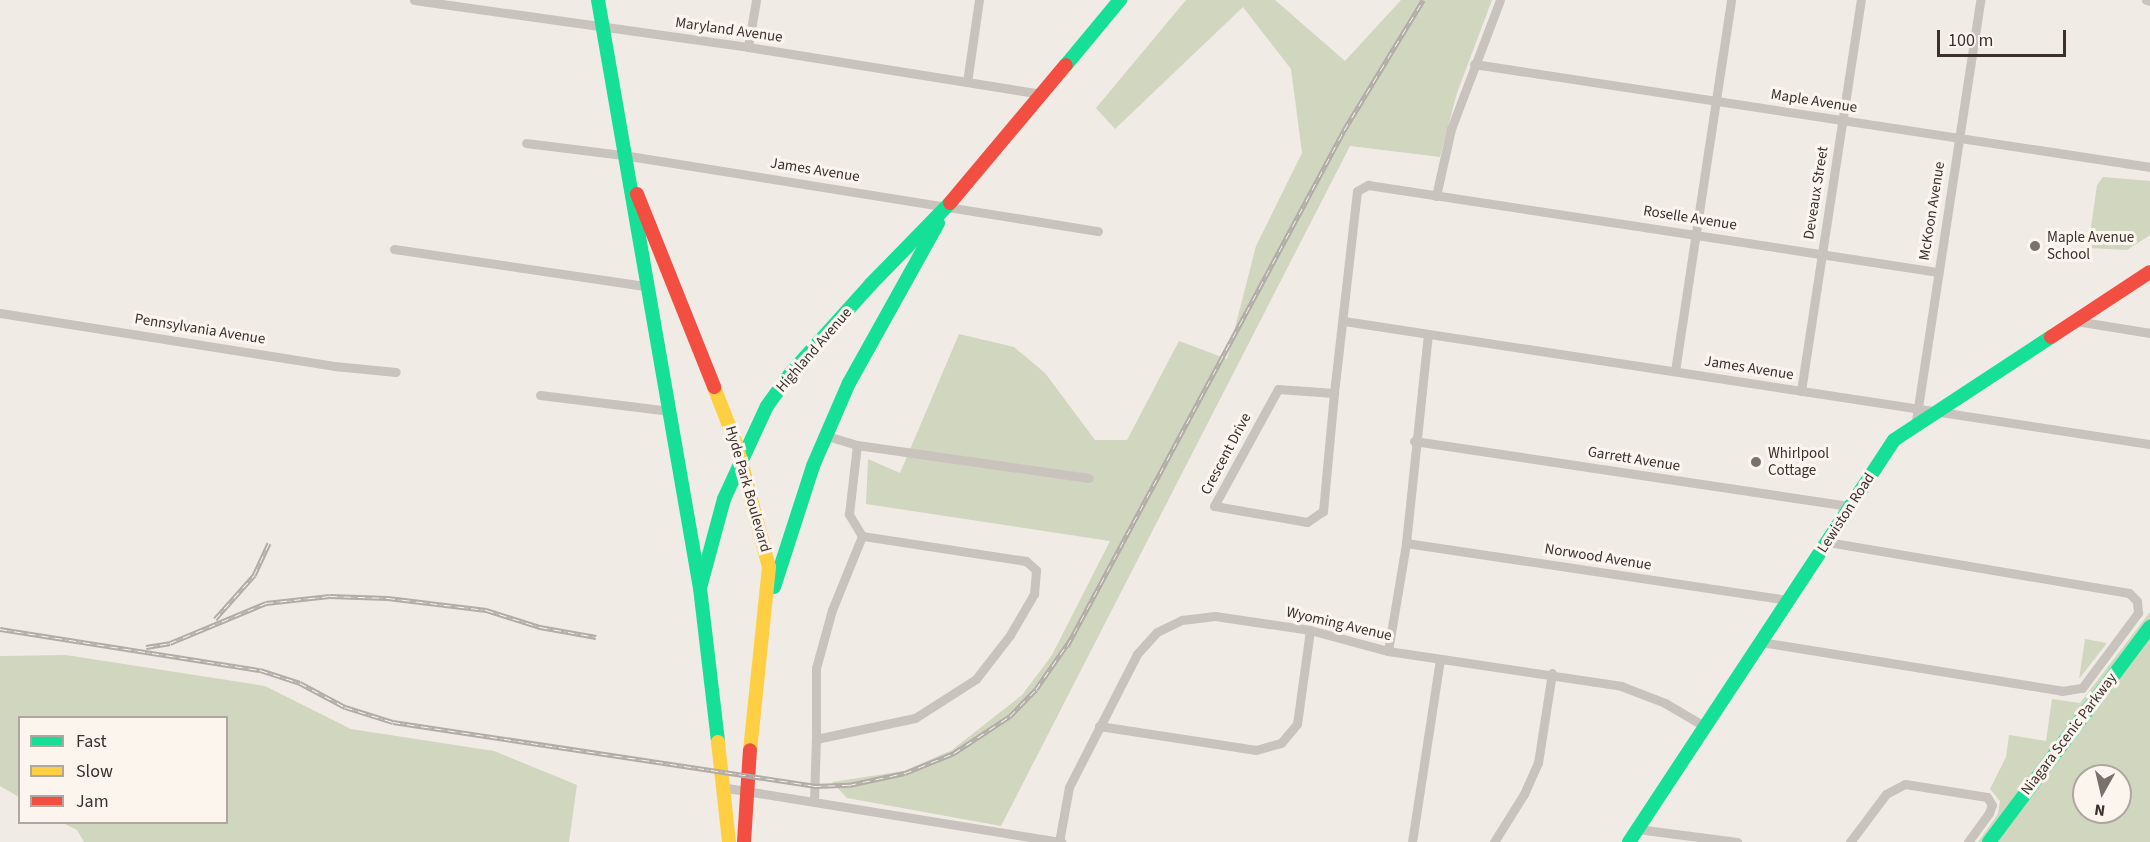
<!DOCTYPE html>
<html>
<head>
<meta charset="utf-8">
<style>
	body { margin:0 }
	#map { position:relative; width:2150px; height:842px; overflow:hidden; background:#f0ebe5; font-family:"Source Sans 3",sans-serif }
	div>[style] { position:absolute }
	.green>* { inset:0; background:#d1d6bf }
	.street>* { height:9px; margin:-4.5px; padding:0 4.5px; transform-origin:4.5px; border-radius:4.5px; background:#c9c3be }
	.fast>* { height:14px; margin:-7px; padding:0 7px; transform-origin:7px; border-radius:7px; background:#16e098 }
	.slow>* { height:14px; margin:-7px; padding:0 7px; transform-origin:7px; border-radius:7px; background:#ffcf43 }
	.jam>* { height:14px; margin:-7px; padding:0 7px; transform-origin:7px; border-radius:7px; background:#f24e42 }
	.rail>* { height:4.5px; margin-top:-2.25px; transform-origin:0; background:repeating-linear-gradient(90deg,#fbf5ee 0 7px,#b1aca8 0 14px); box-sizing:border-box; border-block:2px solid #b1aca8 }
	.dots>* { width:16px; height:16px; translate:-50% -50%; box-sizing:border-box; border:3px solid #fbf5ee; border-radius:50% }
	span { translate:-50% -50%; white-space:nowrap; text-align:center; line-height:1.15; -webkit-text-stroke:6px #fbf5ee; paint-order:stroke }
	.street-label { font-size:15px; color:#3b302b }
	.poi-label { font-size:15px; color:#3b302b }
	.left { translate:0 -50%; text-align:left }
	.legend { position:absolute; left:18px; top:716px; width:210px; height:108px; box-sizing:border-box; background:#fbf5ee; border:2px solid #aea6a0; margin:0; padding:8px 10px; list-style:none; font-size:18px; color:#3b302b }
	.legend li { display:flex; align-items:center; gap:12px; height:30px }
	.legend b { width:30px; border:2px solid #aea6a0 }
	.north { position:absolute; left:2072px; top:764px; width:60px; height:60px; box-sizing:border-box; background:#fbf5ee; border:2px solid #aea6a0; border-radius:50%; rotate:188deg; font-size:16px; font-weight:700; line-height:24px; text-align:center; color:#3b302b }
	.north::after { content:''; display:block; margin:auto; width:21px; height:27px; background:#7a716c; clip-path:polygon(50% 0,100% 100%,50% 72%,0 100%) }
	.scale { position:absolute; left:1937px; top:30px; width:129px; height:27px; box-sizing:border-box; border:3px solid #3b302b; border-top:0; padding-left:8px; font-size:18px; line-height:21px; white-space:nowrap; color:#3b302b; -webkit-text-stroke:4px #fbf5ee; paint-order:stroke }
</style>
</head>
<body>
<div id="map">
	<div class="green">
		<div style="clip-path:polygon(1186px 0,1275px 0,1345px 61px,1401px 0,1492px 0,1457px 93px,1440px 157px,1350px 146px,1001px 826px,847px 798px,832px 782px,904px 771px,952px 750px,1022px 695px,1052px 655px,1110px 541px,866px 504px,868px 459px,900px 473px,959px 334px,1014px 347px,1045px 373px,1095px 440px,1127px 440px,1179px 341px,1227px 359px,1256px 246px,1302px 153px,1291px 69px,1243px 7px,1115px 129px,1096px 108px)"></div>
		<div style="clip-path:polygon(2103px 177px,2150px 181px,2150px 235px,2127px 250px,2088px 248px,2097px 185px)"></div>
		<div style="clip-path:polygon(evenodd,2150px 612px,2150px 842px,1978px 842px,1998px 814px,2000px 801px,1990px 789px,2006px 757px,2009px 735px,2046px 741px,2052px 699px,2080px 703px,2150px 612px,2084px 776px,2120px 776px,2120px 812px,2084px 812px,2084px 776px)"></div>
		<div style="clip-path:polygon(2085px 639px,2107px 643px,2079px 679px)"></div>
		<div style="clip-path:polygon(66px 655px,265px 686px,351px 729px,494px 751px,577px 785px,569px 842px,84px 842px,77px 830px,63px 823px,226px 822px,226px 718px,20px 718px,19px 797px,0 786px,0 656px)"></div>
	</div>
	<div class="street">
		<div style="left:414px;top:0;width:337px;rotate:8deg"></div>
		<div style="left:748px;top:47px;width:296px;rotate:9.1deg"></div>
		<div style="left:2146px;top:0;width:4px;rotate:14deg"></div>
		<div style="left:748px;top:47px;width:48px;rotate:-80.3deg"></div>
		<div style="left:1474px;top:64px;width:684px;rotate:8.66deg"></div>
		<div style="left:967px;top:82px;width:83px;rotate:-81.7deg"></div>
		<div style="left:526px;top:143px;width:98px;rotate:7.1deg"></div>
		<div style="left:623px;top:155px;width:481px;rotate:9.1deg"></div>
		<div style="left:1436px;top:196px;width:69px;rotate:-77.4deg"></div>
		<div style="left:1451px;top:129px;width:138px;rotate:-69.2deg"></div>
		<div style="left:394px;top:249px;width:255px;rotate:8.4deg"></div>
		<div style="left:0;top:313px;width:338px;rotate:9deg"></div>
		<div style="left:334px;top:366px;width:62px;rotate:5.5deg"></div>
		<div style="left:1344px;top:321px;width:815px;rotate:8.68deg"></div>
		<div style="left:2076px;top:321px;width:75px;rotate:9.2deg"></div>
		<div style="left:1675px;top:371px;width:375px;rotate:-81.4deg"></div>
		<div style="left:1278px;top:389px;width:56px;rotate:4.1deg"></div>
		<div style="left:1334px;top:393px;width:119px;rotate:95.3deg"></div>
		<div style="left:1323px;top:511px;width:19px;rotate:145deg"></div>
		<div style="left:1307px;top:522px;width:94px;rotate:-170.2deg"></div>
		<div style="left:1214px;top:506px;width:133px;rotate:-61.3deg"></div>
		<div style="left:1801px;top:391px;width:396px;rotate:-81.3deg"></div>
		<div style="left:1334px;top:393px;width:203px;rotate:-83.5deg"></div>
		<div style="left:1357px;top:191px;width:13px;rotate:-29deg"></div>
		<div style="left:1368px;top:185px;width:577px;rotate:8.68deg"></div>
		<div style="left:540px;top:395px;width:131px;rotate:7deg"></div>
		<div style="left:1915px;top:427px;width:432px;rotate:-81.3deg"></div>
		<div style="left:1414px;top:441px;width:441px;rotate:8.5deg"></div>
		<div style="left:857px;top:445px;width:234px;rotate:8.1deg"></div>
		<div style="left:1406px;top:543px;width:384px;rotate:8.5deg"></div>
		<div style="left:1761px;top:642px;width:305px;rotate:9.2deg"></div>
		<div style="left:2062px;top:691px;width:20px;rotate:-9deg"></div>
		<div style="left:2082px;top:688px;width:94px;rotate:-53.3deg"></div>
		<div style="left:2138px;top:613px;width:12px;rotate:-95deg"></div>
		<div style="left:2137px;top:601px;width:11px;rotate:-135deg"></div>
		<div style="left:2129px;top:593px;width:305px;rotate:-170.4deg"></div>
		<div style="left:1388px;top:651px;width:109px;rotate:-80.5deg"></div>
		<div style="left:1406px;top:543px;width:210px;rotate:-84deg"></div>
		<div style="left:1099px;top:726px;width:159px;rotate:8.7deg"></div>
		<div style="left:1256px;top:750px;width:26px;rotate:-16deg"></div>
		<div style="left:1281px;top:743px;width:25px;rotate:-50deg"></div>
		<div style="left:1297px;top:724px;width:95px;rotate:-82.1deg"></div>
		<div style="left:816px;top:739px;width:71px;rotate:-90deg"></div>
		<div style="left:816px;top:668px;width:60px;rotate:-74.6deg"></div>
		<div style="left:832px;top:610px;width:80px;rotate:-67.9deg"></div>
		<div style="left:862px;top:536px;width:26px;rotate:-121deg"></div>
		<div style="left:849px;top:514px;width:69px;rotate:-83.4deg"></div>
		<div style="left:857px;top:445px;width:31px;rotate:-163deg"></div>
		<div style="left:721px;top:787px;width:345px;rotate:9.2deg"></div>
		<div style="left:814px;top:801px;width:62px;rotate:-88.2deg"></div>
		<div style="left:816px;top:739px;width:101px;rotate:-12deg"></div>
		<div style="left:915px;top:718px;width:72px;rotate:-32.6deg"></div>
		<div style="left:976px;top:679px;width:56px;rotate:-52.3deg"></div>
		<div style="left:1010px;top:635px;width:48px;rotate:-59.7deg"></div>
		<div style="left:1034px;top:594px;width:24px;rotate:-85deg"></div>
		<div style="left:1036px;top:570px;width:13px;rotate:-138deg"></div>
		<div style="left:1026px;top:561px;width:166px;rotate:-171.3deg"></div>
		<div style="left:1637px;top:829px;width:101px;rotate:7.4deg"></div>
		<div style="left:1059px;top:842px;width:56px;rotate:-79.7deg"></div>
		<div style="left:1069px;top:787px;width:149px;rotate:-62.9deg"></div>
		<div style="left:1137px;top:654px;width:30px;rotate:-48deg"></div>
		<div style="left:1157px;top:632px;width:28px;rotate:-26deg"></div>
		<div style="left:1182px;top:620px;width:33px;rotate:-7deg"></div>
		<div style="left:1215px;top:616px;width:96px;rotate:8.4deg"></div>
		<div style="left:1310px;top:630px;width:81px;rotate:15.1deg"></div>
		<div style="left:1388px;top:651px;width:236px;rotate:8.5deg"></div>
		<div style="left:1621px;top:686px;width:47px;rotate:21.1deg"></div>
		<div style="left:1665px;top:703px;width:45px;rotate:30.5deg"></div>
		<div style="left:1412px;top:842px;width:185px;rotate:-81.3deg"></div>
		<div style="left:1494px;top:842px;width:57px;rotate:-58deg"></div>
		<div style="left:1524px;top:794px;width:34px;rotate:-66deg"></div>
		<div style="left:1538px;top:763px;width:91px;rotate:-81.2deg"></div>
		<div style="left:1850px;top:842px;width:60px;rotate:-53.1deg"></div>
		<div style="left:1886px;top:794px;width:21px;rotate:-28deg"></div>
		<div style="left:1905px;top:784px;width:83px;rotate:9deg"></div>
		<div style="left:1987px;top:797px;width:9px;rotate:58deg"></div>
		<div style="left:1992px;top:805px;width:9px;rotate:111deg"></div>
		<div style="left:1989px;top:813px;width:36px;rotate:126deg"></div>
	</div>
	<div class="fast">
		<div style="left:598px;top:0;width:597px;rotate:80.16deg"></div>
		<div style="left:700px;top:588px;width:155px;rotate:83.3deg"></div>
		<div style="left:1066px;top:65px;width:85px;rotate:-50.3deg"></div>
		<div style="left:774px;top:587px;width:127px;rotate:-72.1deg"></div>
		<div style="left:813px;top:466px;width:90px;rotate:-66.6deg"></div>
		<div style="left:849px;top:383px;width:183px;rotate:-60.9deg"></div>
		<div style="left:700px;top:588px;width:92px;rotate:-74.9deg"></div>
		<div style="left:724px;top:499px;width:102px;rotate:-65.2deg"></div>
		<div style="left:767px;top:406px;width:39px;rotate:-54deg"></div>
		<div style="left:790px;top:374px;width:120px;rotate:-48deg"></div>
		<div style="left:870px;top:285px;width:115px;rotate:-45.7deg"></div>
		<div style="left:1629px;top:842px;width:481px;rotate:-56.6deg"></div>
		<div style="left:1894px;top:440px;width:188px;rotate:-33.3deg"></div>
		<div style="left:1989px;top:842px;width:269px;rotate:-53.2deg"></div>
	</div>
	<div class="slow">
		<div style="left:714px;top:387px;width:63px;rotate:68.7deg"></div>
		<div style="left:737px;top:446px;width:125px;rotate:75.2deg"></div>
		<div style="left:769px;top:567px;width:184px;rotate:95.9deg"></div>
		<div style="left:718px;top:742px;width:101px;rotate:83.7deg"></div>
	</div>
	<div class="jam">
		<div style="left:637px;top:194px;width:208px;rotate:68.2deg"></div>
		<div style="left:950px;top:203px;width:180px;rotate:-50deg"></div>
		<div style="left:2051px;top:337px;width:118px;rotate:-33.3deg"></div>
		<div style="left:744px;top:842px;width:92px;rotate:-86.3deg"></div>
	</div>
	<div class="rail">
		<div style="left:215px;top:619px;width:59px;rotate:-48.4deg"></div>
		<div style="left:254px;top:575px;width:35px;rotate:-65deg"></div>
		<div style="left:0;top:629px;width:263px;rotate:9deg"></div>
		<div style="left:260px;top:670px;width:42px;rotate:18deg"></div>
		<div style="left:300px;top:683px;width:51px;rotate:28.1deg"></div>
		<div style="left:345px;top:707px;width:50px;rotate:17.4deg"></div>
		<div style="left:393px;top:722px;width:426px;rotate:8.6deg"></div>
		<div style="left:814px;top:786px;width:35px;rotate:-2deg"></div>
		<div style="left:849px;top:785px;width:57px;rotate:-12.1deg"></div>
		<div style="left:905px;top:773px;width:53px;rotate:-22.2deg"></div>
		<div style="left:954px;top:753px;width:67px;rotate:-33.5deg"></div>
		<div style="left:1010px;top:716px;width:37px;rotate:-46deg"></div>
		<div style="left:1036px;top:689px;width:60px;rotate:-55.2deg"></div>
		<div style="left:1067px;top:646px;width:586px;rotate:-61.77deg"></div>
		<div style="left:1344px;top:130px;width:152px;rotate:-58.7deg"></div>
		<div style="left:146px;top:647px;width:24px;rotate:-9deg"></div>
		<div style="left:170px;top:643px;width:104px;rotate:-22.6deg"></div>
		<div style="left:266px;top:603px;width:64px;rotate:-6.2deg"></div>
		<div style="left:330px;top:596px;width:58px;rotate:2deg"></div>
		<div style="left:388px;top:598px;width:99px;rotate:7deg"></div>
		<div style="left:486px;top:610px;width:57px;rotate:17.5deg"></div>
		<div style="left:540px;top:627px;width:57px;rotate:10.1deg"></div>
	</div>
	<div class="dots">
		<div style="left:2035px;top:246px;background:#7a716c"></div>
		<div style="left:1756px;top:462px;background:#7a716c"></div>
	</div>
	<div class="street-label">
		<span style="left:729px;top:30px;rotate:8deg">Maryland Avenue</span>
		<span style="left:1814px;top:101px;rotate:9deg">Maple Avenue</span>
		<span style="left:815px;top:170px;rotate:9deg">James Avenue</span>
		<span style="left:1816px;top:193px;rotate:-81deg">Deveaux Street</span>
		<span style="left:1932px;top:211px;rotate:-81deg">McKoon Avenue</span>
		<span style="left:1690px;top:218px;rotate:9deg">Roselle Avenue</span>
		<span style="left:200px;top:329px;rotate:9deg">Pennsylvania Avenue</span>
		<span style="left:814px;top:350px;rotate:-49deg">Highland Avenue</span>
		<span style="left:1749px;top:368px;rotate:9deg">James Avenue</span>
		<span style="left:1226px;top:454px;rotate:-62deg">Crescent Drive</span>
		<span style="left:1634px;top:459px;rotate:9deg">Garrett Avenue</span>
		<span style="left:748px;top:489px;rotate:74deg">Hyde Park Boulevard</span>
		<span style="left:1846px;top:513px;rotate:-57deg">Lewiston Road</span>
		<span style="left:1598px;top:557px;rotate:9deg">Norwood Avenue</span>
		<span style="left:1339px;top:624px;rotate:13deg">Wyoming Avenue</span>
		<span style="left:2069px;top:734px;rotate:-53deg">Niagara Scenic Parkway</span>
	</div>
	<div class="poi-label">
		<span class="left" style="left:2047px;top:246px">Maple Avenue<br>School</span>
		<span class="left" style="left:1768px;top:462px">Whirlpool<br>Cottage</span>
	</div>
	<ul class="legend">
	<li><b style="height:8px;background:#16e098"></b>Fast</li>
	<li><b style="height:8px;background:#ffcf43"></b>Slow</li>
	<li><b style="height:8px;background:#f24e42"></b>Jam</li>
	</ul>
	<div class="north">N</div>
	<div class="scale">100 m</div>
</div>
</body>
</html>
